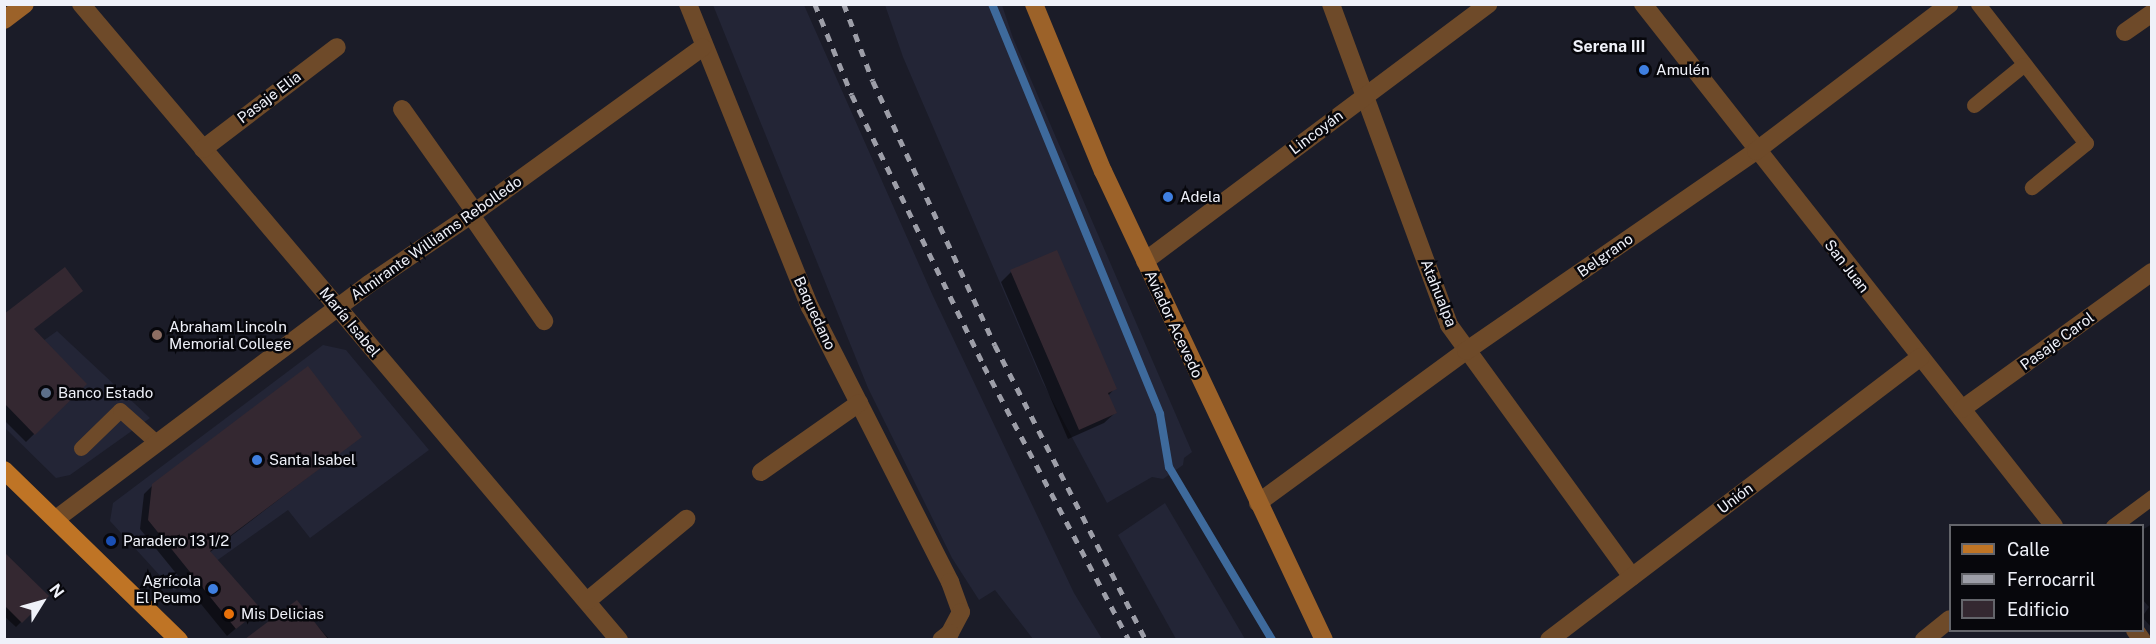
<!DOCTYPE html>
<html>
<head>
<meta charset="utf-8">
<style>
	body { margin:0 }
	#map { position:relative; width:2156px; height:644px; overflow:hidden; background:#1b1c28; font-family:"Public Sans",sans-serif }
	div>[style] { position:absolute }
	.built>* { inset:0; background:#232536 }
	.shadow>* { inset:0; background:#0007 }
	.stream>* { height:8px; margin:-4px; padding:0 4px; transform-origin:4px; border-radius:4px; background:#3e6a9c }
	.building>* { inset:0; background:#342831 }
	.service>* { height:15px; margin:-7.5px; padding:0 7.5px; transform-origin:7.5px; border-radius:7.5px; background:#6e4a29 }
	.minor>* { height:18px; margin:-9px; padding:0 9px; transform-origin:9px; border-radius:9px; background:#6e4a29 }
	.secondary>* { height:18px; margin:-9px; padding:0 9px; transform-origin:9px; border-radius:9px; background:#9c6229 }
	.primary>* { height:18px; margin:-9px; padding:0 9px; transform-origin:9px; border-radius:9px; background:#bf7425 }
	.rail>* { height:4.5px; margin-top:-2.25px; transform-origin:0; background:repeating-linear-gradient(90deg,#9d9ea8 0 8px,transparent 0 16px) }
	.dots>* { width:16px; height:16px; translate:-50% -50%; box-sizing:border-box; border:3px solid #07070c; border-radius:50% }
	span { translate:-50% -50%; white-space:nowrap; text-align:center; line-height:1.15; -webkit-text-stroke:5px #07070c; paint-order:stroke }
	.poi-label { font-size:15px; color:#eff1f9 }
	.left { translate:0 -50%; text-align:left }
	.right { translate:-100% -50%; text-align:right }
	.street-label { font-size:15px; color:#eff1f9 }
	.neighbourhood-label { font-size:16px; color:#eff1f9; font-weight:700 }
	.frame { position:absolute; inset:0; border:6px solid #eff1f9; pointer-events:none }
	.legend { position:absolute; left:1949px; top:524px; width:195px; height:108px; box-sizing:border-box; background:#07070c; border:2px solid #64656b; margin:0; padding:8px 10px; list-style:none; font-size:18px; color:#eff1f9 }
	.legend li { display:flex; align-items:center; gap:12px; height:30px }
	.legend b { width:30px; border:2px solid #64656b }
	.north { position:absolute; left:12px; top:572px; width:60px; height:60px; -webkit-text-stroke:4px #07070c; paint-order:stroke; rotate:53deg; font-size:16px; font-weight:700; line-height:24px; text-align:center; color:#eff1f9 }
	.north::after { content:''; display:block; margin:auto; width:21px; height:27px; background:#eff1f9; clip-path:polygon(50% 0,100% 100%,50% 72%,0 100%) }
</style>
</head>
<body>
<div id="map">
	<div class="built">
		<div style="clip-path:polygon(713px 5px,804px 5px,933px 296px,1074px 593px,1102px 639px,1033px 639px,995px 590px,979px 600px,952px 558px,868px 388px)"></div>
		<div style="clip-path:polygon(885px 5px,1002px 5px,1013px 38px,1192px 452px,1184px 458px,1183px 465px,1163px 479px,1152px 477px,1107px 503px,1043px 383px,903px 57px)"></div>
		<div style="clip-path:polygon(57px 331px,150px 418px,70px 475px,56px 478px,5px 428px,4px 369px)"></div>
		<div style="clip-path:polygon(323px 345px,346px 350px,429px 450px,310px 538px,288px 510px,174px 591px,110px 521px,113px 503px)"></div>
		<div style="clip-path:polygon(1165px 503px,1245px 639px,1176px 639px,1118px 535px)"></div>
	</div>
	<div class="shadow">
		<div style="clip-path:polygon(1011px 272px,1115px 388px,1108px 396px,1115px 413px,1104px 423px,1068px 439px,1001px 282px)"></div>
		<div style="clip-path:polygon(56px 354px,85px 384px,26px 442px,4px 420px,4px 404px)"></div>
		<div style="clip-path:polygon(360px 437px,209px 553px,259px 609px,227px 636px,140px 529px,144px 494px,153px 485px)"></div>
		<div style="clip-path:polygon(2152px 524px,2152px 628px,2142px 617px,2149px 607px,2142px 599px,2142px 530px)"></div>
		<div style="clip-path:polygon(4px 556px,47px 596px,16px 627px,4px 616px)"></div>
		<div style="clip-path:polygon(296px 602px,330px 640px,256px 640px,257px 633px)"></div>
	</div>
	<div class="stream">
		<div style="left:992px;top:4px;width:443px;rotate:67.7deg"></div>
		<div style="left:1160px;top:414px;width:54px;rotate:80.4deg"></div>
		<div style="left:1169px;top:467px;width:201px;rotate:59.2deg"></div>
	</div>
	<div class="building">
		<div style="clip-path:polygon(1057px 250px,1117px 389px,1108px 393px,1117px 413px,1079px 430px,1010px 270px)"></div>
		<div style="clip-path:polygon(65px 267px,83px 291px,34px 329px,87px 384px,35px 435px,4px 403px,4px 314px)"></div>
		<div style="clip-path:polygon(308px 366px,362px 437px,210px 551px,261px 609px,236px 629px,148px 520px,152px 484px)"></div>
		<div style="clip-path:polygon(4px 552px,49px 596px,22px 623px,4px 605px)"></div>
		<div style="clip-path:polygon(297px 600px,328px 639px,245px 639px)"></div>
	</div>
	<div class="service">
		<div style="left:1978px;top:4px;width:176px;rotate:52.2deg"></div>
		<div style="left:2086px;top:143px;width:70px;rotate:140.8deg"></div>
		<div style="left:1974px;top:105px;width:63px;rotate:-39.2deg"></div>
		<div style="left:81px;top:448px;width:54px;rotate:-44.3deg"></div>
		<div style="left:120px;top:410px;width:48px;rotate:41.6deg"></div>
		<div style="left:2113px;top:526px;width:49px;rotate:-36.6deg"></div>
	</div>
	<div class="minor">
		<div style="left:81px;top:4px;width:833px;rotate:49.77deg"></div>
		<div style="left:688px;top:4px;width:327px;rotate:68.1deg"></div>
		<div style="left:810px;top:307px;width:309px;rotate:63deg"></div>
		<div style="left:950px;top:582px;width:32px;rotate:70deg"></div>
		<div style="left:961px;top:612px;width:24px;rotate:118deg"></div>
		<div style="left:950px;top:633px;width:11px;rotate:142deg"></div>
		<div style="left:1331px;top:4px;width:342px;rotate:69.8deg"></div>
		<div style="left:1449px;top:325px;width:311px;rotate:54deg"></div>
		<div style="left:1643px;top:4px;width:664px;rotate:51.78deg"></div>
		<div style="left:2125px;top:32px;width:33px;rotate:-35deg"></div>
		<div style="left:402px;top:109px;width:126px;rotate:54.7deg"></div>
		<div style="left:203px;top:149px;width:168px;rotate:-37.3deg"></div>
		<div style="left:471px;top:215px;width:129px;rotate:55.4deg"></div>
		<div style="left:1145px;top:261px;width:429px;rotate:-36.8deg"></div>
		<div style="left:1962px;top:409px;width:234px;rotate:-35.8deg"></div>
		<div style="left:761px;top:472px;width:120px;rotate:-35.1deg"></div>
		<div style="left:1258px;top:503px;width:258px;rotate:-36.2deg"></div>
		<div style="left:1466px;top:351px;width:352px;rotate:-34.6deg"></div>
		<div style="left:1756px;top:151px;width:243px;rotate:-37.2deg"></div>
		<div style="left:56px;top:519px;width:391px;rotate:-36.9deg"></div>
		<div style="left:369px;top:284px;width:123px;rotate:-34.1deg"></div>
		<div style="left:471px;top:215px;width:286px;rotate:-35.9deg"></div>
		<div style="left:587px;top:601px;width:129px;rotate:-39.6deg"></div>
		<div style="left:2135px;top:630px;width:12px;rotate:55deg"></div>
		<div style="left:1549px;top:640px;width:467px;rotate:-37.3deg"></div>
		<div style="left:1924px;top:640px;width:33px;rotate:-39deg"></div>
	</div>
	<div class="secondary">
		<div style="left:1034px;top:4px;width:181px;rotate:67.6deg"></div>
		<div style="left:1103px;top:171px;width:518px;rotate:64.77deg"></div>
		<div style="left:4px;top:20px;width:26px;rotate:-37deg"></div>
	</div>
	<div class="primary">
		<div style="left:4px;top:470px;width:244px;rotate:44.2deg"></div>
	</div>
	<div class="rail">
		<div style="left:815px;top:4px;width:98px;rotate:67.9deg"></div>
		<div style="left:852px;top:95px;width:301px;rotate:64deg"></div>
		<div style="left:984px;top:366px;width:310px;rotate:62.1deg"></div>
		<div style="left:844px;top:4px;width:82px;rotate:69.4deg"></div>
		<div style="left:873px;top:81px;width:291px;rotate:65.2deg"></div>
		<div style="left:995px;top:345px;width:331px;rotate:62.9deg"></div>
	</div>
	<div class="dots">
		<div style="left:1644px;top:70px;background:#3f7fe0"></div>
		<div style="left:1168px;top:197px;background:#3f7fe0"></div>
		<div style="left:157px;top:335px;background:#8d6e63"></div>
		<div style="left:46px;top:393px;background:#5c6f8a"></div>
		<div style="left:257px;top:460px;background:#3f7fe0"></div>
		<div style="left:111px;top:541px;background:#1a4fb4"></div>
		<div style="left:213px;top:589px;background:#3f7fe0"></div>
		<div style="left:229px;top:614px;background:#e8710a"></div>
	</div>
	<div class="poi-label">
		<span class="left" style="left:1656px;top:70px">Amulén</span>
		<span class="left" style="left:1180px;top:197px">Adela</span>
		<span class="left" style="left:169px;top:335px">Abraham Lincoln<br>Memorial College</span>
		<span class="left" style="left:58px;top:393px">Banco Estado</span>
		<span class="left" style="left:269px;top:460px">Santa Isabel</span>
		<span class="left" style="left:123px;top:541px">Paradero 13 1/2</span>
		<span class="right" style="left:201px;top:589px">Agrícola<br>El Peumo</span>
		<span class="left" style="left:241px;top:614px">Mis Delicias</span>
	</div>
	<div class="street-label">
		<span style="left:269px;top:97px;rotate:-37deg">Pasaje Elia</span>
		<span style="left:1316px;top:132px;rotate:-37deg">Lincoyán</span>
		<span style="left:436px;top:238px;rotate:-35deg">Almirante Williams Rebolledo</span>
		<span style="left:1605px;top:255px;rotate:-35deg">Belgrano</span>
		<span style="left:1847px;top:266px;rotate:52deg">San Juan</span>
		<span style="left:1439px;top:293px;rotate:68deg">Atahualpa</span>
		<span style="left:815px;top:313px;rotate:65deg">Baquedano</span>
		<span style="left:350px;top:322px;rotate:50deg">María Isabel</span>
		<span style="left:1174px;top:324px;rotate:65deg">Aviador Acevedo</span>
		<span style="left:2057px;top:341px;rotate:-36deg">Pasaje Carol</span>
		<span style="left:1735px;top:498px;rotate:-37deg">Unión</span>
	</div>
	<div class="neighbourhood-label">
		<span style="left:1609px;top:47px">Serena III</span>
	</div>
	<div class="frame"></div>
	<ul class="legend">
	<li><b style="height:8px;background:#bf7425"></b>Calle</li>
	<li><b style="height:8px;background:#9d9ea8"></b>Ferrocarril</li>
	<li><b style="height:16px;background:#342831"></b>Edificio</li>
	</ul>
	<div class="north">N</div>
</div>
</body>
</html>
